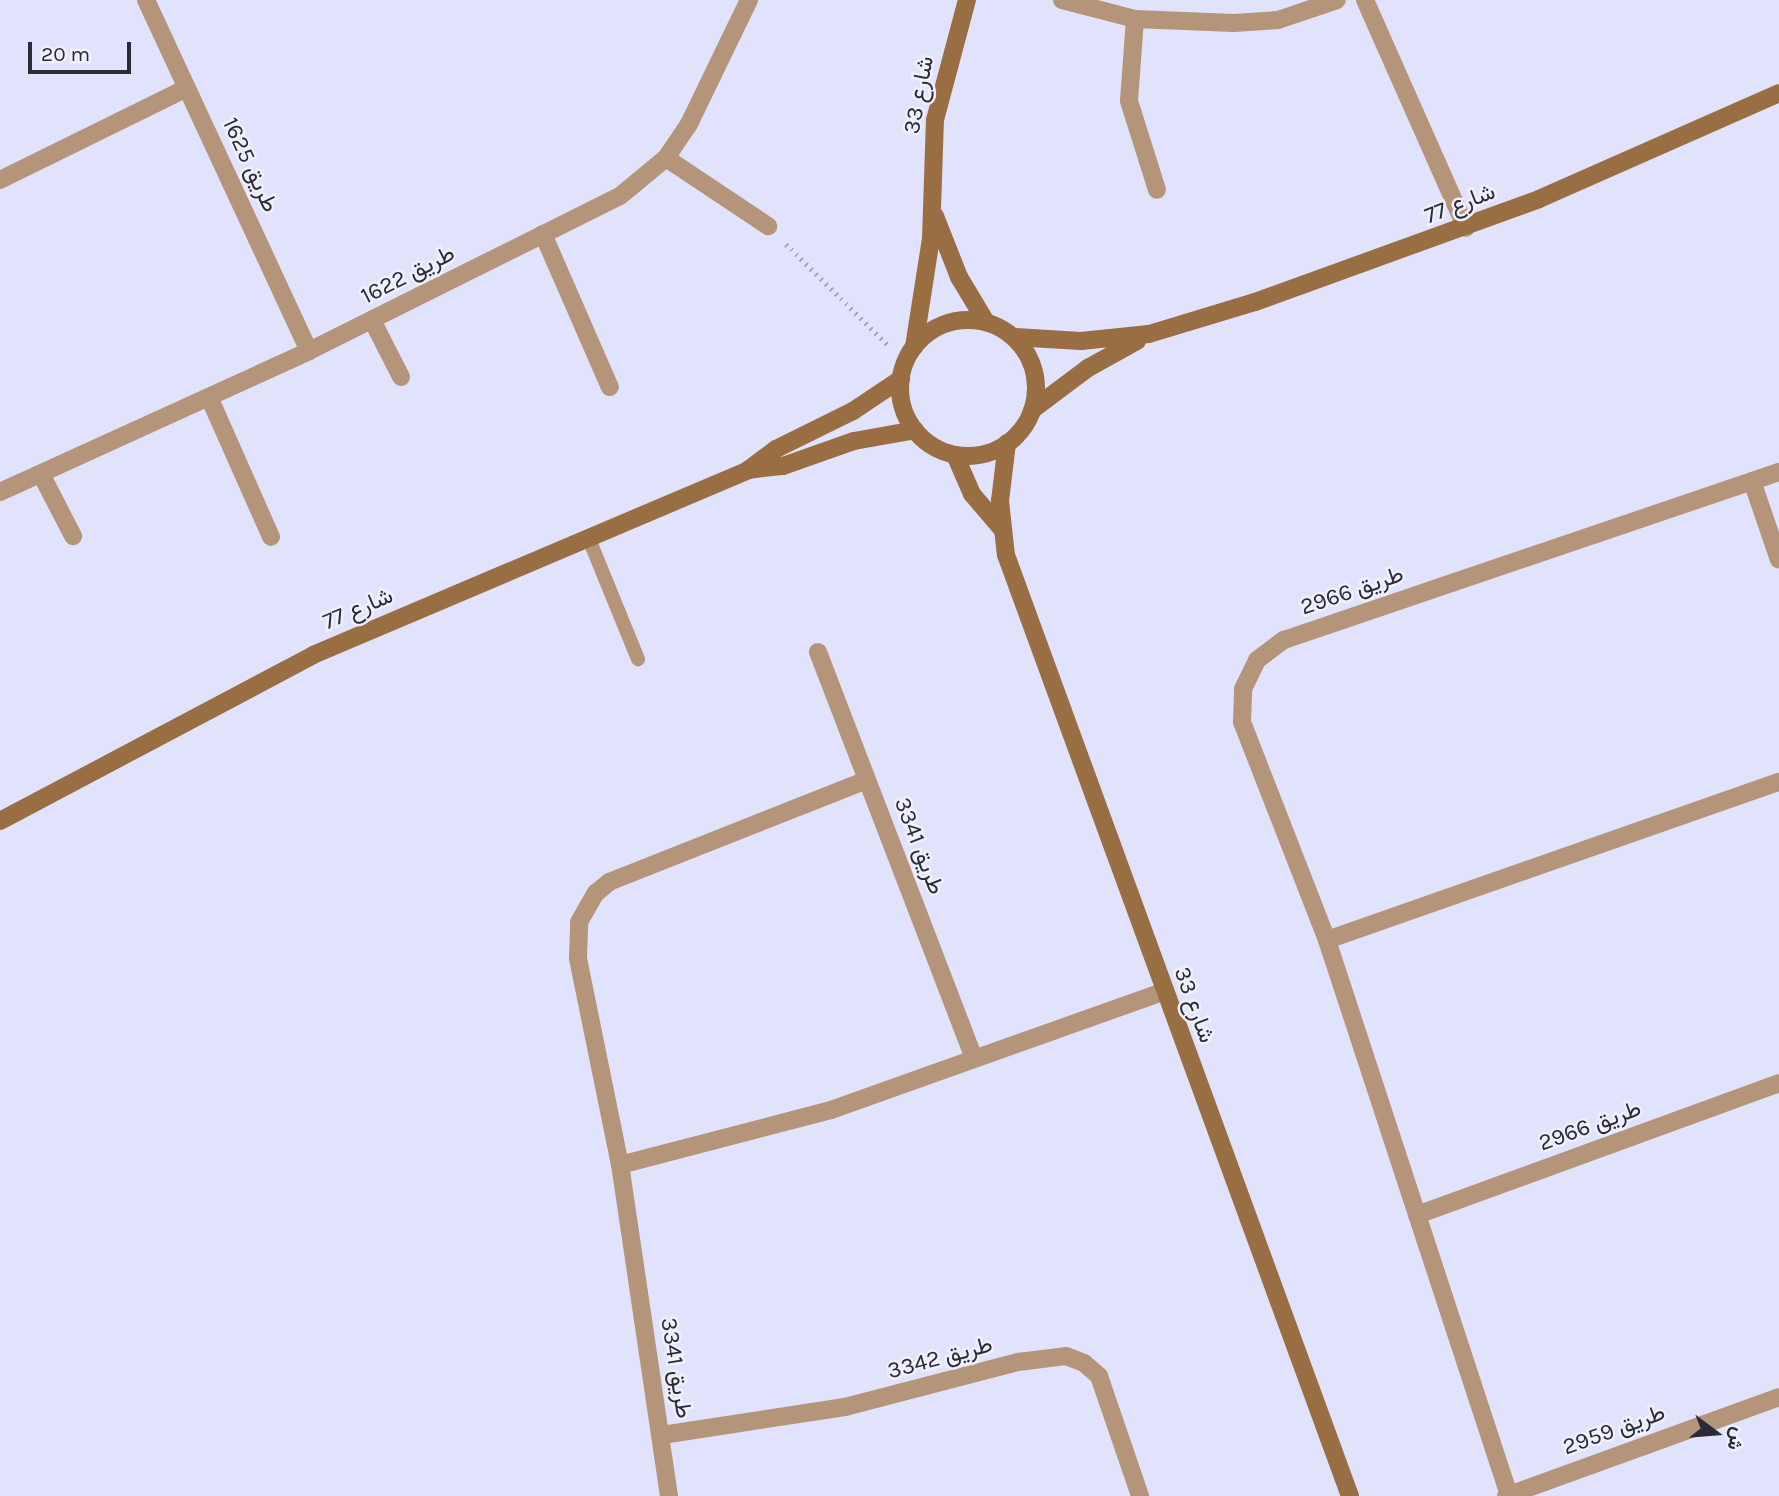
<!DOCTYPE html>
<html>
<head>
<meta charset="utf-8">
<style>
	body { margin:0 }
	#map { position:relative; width:1779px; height:1496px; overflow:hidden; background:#e1e2fc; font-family:Karla,Vazirmatn,sans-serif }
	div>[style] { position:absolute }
	.path>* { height:4.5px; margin-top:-2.25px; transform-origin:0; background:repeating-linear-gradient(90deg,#a7a8be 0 2px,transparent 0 7px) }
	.lane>* { height:14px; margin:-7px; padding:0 7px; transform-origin:7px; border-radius:7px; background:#b49579 }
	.street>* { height:18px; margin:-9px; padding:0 9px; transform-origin:9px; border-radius:9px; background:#b49579 }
	.secondary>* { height:18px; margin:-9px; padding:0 9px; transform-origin:9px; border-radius:9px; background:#9a6e43 }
	.secondary>.ring { margin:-9px; padding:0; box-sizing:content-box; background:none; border:18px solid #9a6e43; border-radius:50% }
	span { translate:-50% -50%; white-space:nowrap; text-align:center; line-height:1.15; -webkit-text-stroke:5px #f0f0fd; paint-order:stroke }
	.street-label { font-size:23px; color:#2a2b37 }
	.north { position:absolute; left:1681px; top:1398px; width:70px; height:70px; -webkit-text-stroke:5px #f0f0fd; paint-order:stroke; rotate:106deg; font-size:19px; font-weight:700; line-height:28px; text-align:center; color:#2a2b37 }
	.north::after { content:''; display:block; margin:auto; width:24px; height:32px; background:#2a2b37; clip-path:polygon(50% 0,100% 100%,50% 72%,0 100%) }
	.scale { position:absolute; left:28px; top:42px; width:103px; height:32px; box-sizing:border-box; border:4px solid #2a2b37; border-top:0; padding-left:9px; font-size:21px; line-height:24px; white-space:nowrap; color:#2a2b37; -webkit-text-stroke:5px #f0f0fd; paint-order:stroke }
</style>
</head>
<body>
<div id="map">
	<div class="path">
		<div style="left:786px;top:244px;width:145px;rotate:44.7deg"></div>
	</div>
	<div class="lane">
		<div style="left:589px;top:539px;width:130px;rotate:67.8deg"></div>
	</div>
	<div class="street">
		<div style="left:146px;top:0;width:387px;rotate:65.1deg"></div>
		<div style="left:1062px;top:0;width:75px;rotate:14.6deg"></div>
		<div style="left:1135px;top:19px;width:99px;rotate:2.3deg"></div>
		<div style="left:1234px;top:23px;width:44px;rotate:-3.9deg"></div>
		<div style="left:1278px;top:20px;width:62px;rotate:-18.7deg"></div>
		<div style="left:1365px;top:0;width:249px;rotate:66.1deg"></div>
		<div style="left:1135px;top:19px;width:82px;rotate:94.2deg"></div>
		<div style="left:1129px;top:101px;width:93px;rotate:72.5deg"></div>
		<div style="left:666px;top:158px;width:123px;rotate:33.7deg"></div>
		<div style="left:0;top:180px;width:208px;rotate:-26.2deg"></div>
		<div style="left:543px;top:234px;width:167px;rotate:66.4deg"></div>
		<div style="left:372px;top:320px;width:64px;rotate:63deg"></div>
		<div style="left:209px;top:397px;width:153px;rotate:66.1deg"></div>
		<div style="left:41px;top:474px;width:70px;rotate:62.7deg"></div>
		<div style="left:1752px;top:481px;width:83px;rotate:71.1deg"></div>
		<div style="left:0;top:492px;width:340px;rotate:-24.5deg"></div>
		<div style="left:309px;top:351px;width:347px;rotate:-26.5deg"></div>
		<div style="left:620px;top:196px;width:60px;rotate:-39.6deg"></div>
		<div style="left:666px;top:158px;width:41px;rotate:-55.9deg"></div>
		<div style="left:689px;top:124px;width:138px;rotate:-64.2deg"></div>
		<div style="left:818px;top:652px;width:435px;rotate:69deg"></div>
		<div style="left:1327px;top:940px;width:479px;rotate:-19.3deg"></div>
		<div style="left:620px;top:1165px;width:218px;rotate:-14.6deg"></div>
		<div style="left:831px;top:1110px;width:352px;rotate:-19.6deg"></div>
		<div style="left:1417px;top:1215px;width:385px;rotate:-20deg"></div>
		<div style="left:662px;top:1435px;width:185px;rotate:-8.7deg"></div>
		<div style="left:845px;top:1407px;width:179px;rotate:-14.6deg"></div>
		<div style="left:1018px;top:1362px;width:48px;rotate:-7.1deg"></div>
		<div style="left:1066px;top:1356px;width:19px;rotate:21deg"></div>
		<div style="left:1084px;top:1363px;width:20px;rotate:41deg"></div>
		<div style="left:1099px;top:1376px;width:127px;rotate:71.1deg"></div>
		<div style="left:1509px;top:1495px;width:584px;rotate:-108.16deg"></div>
		<div style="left:1327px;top:940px;width:234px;rotate:-111.3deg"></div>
		<div style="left:1242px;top:722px;width:33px;rotate:-88deg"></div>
		<div style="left:1243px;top:689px;width:32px;rotate:-64deg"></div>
		<div style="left:1257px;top:660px;width:34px;rotate:-37deg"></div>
		<div style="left:1284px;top:640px;width:523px;rotate:-18.75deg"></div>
		<div style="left:669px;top:1496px;width:335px;rotate:-98.4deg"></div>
		<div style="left:620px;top:1165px;width:211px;rotate:-101.5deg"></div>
		<div style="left:578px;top:958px;width:36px;rotate:-88deg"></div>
		<div style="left:579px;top:922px;width:34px;rotate:-60deg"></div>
		<div style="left:596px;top:893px;width:17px;rotate:-40deg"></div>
		<div style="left:609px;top:882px;width:277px;rotate:-21.6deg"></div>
		<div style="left:1506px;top:1496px;width:290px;rotate:-19.9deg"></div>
	</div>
	<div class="secondary">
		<div style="left:935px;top:216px;width:66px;rotate:68.5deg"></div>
		<div style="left:959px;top:277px;width:52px;rotate:59deg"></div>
		<div class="ring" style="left:900px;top:320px;width:118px;height:118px"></div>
		<div style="left:1014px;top:337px;width:67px;rotate:3.4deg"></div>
		<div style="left:1081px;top:341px;width:68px;rotate:-5.9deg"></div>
		<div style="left:1149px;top:334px;width:111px;rotate:-16.8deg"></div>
		<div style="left:1255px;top:302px;width:302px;rotate:-19.9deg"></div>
		<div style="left:1539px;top:199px;width:262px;rotate:-23.8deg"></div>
		<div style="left:914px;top:347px;width:109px;rotate:-81.1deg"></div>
		<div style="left:931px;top:239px;width:119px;rotate:-88.1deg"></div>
		<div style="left:935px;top:120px;width:124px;rotate:-75.1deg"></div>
		<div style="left:1032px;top:410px;width:70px;rotate:-36.9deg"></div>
		<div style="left:1088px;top:368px;width:56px;rotate:-28.9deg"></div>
		<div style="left:1007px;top:443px;width:58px;rotate:96.9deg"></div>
		<div style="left:1000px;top:501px;width:54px;rotate:83.7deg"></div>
		<div style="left:1006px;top:555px;width:1002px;rotate:69.92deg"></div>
		<div style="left:955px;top:455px;width:43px;rotate:66.4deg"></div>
		<div style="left:972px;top:494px;width:45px;rotate:49.5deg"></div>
		<div style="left:748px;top:470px;width:35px;rotate:-7deg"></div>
		<div style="left:783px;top:466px;width:75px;rotate:-19.4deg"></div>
		<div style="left:854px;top:441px;width:62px;rotate:-10.2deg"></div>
		<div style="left:0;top:821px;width:354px;rotate:-27.9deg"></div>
		<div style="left:313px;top:655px;width:473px;rotate:-23deg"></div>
		<div style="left:748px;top:470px;width:35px;rotate:-37deg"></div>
		<div style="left:776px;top:449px;width:86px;rotate:-26.3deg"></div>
		<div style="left:853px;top:411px;width:58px;rotate:-33.7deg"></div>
	</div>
	<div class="street-label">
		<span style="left:919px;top:95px;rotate:-79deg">شارع 33</span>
		<span style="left:250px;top:165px;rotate:65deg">طريق 1625</span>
		<span style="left:1460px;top:204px;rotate:-21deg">شارع 77</span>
		<span style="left:408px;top:275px;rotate:-27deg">طريق 1622</span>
		<span style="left:1352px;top:591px;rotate:-19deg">طريق 2966</span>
		<span style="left:358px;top:609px;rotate:-23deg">شارع 77</span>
		<span style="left:919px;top:846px;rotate:69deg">طريق 3341</span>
		<span style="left:1194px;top:1005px;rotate:70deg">شارع 33</span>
		<span style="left:1590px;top:1126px;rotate:-20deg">طريق 2966</span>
		<span style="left:940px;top:1358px;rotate:-15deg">طريق 3342</span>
		<span style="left:676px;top:1368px;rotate:81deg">طريق 3341</span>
		<span style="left:1614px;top:1430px;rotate:-20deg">طريق 2959</span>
	</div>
	<div class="north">ش</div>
	<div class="scale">20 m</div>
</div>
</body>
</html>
